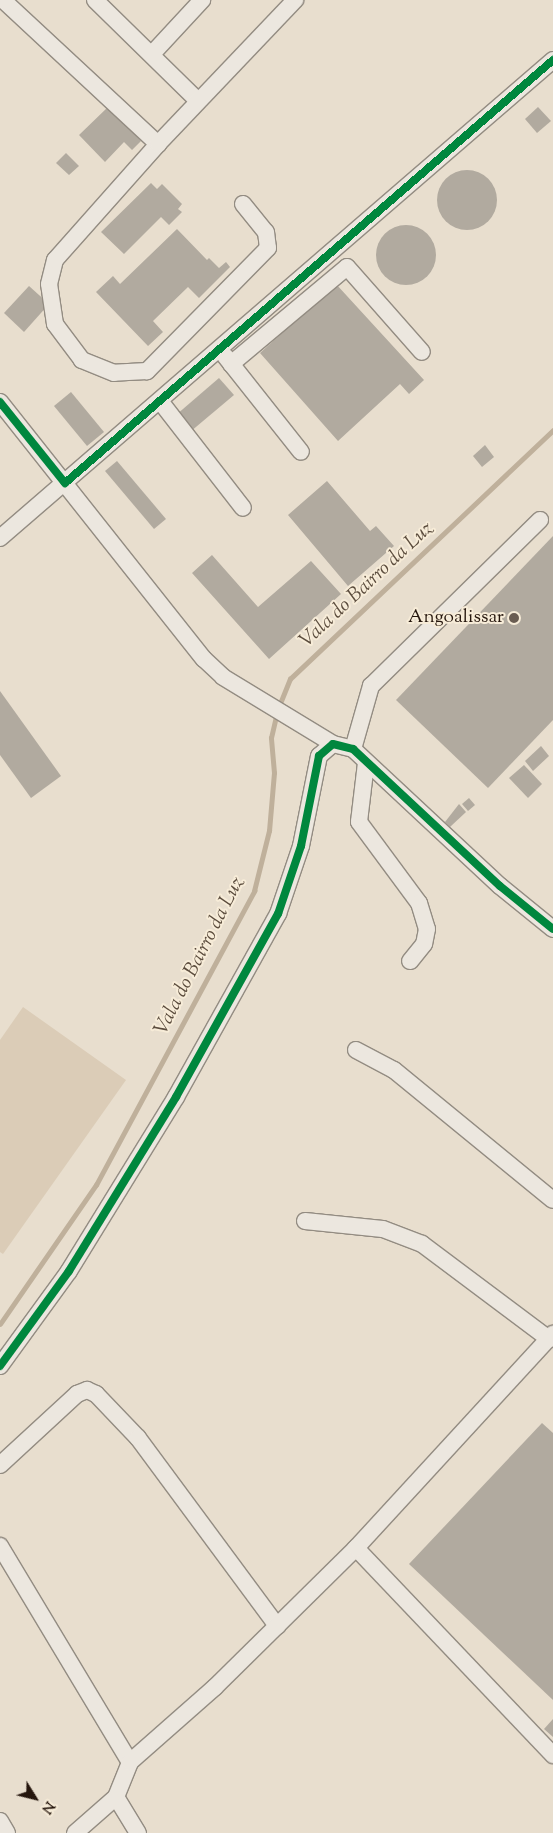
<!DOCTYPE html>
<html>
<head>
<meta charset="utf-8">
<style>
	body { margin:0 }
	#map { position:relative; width:553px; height:1833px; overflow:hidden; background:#e8dece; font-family:"Sorts Mill Goudy",serif }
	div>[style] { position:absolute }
	.green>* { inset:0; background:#dbccb7 }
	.stream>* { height:4.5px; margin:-2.25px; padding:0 2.25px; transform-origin:2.25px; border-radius:2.25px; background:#bfb09b }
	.building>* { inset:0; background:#b1aa9f }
	.round { border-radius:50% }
	.roads { filter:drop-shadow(1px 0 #938c82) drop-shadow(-1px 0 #938c82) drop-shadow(0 1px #938c82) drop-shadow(0 -1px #938c82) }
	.minor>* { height:16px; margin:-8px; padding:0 8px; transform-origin:8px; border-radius:8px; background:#ece7df }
	.cycleway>* { height:8px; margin:-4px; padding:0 4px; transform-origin:4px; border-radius:4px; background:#00873e }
	.dots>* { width:14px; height:14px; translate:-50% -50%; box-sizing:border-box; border:2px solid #f7ecd8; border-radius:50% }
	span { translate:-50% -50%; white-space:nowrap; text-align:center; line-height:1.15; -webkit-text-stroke:4px #f7ecd8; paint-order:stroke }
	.poi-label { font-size:19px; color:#25160d }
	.right { translate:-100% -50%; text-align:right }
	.water-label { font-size:20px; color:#5b4c3d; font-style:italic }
	.north { position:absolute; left:10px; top:1773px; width:50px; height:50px; -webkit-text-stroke:4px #f7ecd8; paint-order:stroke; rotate:126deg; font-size:14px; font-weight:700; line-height:20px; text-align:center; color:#25160d }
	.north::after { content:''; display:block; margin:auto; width:18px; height:22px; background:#25160d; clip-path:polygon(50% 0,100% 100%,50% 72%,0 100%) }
</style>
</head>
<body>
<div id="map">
	<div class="green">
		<div style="clip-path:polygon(23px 1007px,126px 1080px,3px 1254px,0 1252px,0 1040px)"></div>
	</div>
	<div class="stream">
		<div style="left:279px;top:706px;width:29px;rotate:-68deg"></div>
		<div style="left:290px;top:679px;width:362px;rotate:-43.4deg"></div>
		<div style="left:0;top:1324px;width:169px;rotate:-55.4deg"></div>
		<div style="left:96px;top:1185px;width:334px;rotate:-61.7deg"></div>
		<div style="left:254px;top:891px;width:62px;rotate:-76deg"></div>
		<div style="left:269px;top:831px;width:58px;rotate:-85.1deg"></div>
		<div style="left:274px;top:773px;width:35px;rotate:-95deg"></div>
		<div style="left:271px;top:738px;width:26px;rotate:-77deg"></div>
	</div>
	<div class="building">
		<div style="clip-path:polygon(108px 107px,141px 141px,132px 150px,124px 142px,105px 162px,79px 135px)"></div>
		<div style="clip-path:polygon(538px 107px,551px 121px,537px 133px,525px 119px)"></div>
		<div style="clip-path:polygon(66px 153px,79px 166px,69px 175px,56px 163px)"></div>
		<div class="round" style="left:437px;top:170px;width:60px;height:60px"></div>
		<div style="clip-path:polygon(151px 183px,157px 189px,162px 184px,182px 204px,178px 209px,182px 212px,169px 225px,161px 217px,124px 254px,101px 232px)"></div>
		<div class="round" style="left:376px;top:225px;width:60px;height:60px"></div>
		<div style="clip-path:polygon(177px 229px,207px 260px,209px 258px,219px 268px,226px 262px,230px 267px,199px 298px,188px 287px,153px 321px,163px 332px,148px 346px,96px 292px,113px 276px,120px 284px)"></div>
		<div style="clip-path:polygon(336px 284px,424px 380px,409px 394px,400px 384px,338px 441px,260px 353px)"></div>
		<div style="clip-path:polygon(29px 286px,49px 304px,24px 332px,4px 313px)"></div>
		<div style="clip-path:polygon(219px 378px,234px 395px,190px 432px,176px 415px)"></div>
		<div style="clip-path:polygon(71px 392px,104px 432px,87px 446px,54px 406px)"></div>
		<div style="clip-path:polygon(485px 445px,494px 457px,482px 467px,473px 456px)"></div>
		<div style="clip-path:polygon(117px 461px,166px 519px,154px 529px,105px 471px)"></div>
		<div style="clip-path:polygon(327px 481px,370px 531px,376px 526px,394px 546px,348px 586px,288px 515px)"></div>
		<div style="clip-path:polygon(553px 536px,553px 720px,488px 788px,396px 700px)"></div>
		<div style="clip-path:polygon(212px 555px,258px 607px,311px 561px,341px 594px,269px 659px,192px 573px)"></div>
		<div style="clip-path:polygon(0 691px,61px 776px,31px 798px,0 755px)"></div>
		<div style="clip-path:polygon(541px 746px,549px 756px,533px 771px,525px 761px)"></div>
		<div style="clip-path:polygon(524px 765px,542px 784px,528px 798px,509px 778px)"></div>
		<div style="clip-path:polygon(469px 798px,475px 805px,468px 811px,462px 804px)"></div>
		<div style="clip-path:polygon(459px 804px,466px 812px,450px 827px,445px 822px)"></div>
		<div style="clip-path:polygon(542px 1423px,553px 1433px,553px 1700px,409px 1564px)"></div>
		<div style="clip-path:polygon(553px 1719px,553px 1737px,544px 1729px)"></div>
	</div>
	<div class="roads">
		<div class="minor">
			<div style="left:3px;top:0;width:212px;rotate:42.9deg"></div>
			<div style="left:95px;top:0;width:144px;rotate:44.4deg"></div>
			<div style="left:152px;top:54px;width:74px;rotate:-47.2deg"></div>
			<div style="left:243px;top:204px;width:36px;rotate:51deg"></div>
			<div style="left:266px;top:232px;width:16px;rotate:83deg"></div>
			<div style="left:268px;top:248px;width:173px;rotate:134.5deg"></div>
			<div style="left:147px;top:371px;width:33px;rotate:177deg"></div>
			<div style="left:114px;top:373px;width:35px;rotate:-158deg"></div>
			<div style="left:82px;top:360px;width:45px;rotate:-126.9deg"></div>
			<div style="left:55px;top:324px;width:40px;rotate:-98.5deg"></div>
			<div style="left:49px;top:284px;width:25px;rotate:-76deg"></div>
			<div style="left:55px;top:260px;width:155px;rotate:-48.4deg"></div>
			<div style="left:158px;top:144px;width:199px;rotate:-46.4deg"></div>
			<div style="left:225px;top:356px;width:122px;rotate:51.6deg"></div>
			<div style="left:231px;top:364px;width:151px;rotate:-39.9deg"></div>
			<div style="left:347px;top:267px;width:113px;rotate:48.6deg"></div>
			<div style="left:160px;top:401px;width:135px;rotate:52.2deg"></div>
			<div style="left:0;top:402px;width:328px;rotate:51.6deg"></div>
			<div style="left:204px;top:659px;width:26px;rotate:43deg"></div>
			<div style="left:223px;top:677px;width:129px;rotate:31.3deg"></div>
			<div style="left:333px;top:744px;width:21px;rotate:14deg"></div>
			<div style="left:353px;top:749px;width:201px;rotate:43deg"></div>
			<div style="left:500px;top:886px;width:68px;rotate:39.1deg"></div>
			<div style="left:0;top:538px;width:731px;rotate:-40.84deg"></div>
			<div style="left:353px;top:749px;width:66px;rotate:-74.1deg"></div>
			<div style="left:371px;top:686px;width:237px;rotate:-44.5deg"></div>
			<div style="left:366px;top:763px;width:59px;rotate:96.8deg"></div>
			<div style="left:359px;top:822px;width:101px;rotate:53.5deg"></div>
			<div style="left:419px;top:903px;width:27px;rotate:73deg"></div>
			<div style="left:427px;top:929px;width:15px;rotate:101deg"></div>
			<div style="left:424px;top:944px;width:22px;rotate:129deg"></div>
			<div style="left:356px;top:1050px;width:43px;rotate:27.8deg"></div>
			<div style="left:394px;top:1070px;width:205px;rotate:39.3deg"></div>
			<div style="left:305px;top:1221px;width:78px;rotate:5.9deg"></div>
			<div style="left:383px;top:1229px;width:42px;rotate:21deg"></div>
			<div style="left:422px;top:1244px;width:159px;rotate:36.8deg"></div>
			<div style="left:0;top:1366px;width:117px;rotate:-54deg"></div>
			<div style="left:69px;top:1271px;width:204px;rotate:-58.4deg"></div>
			<div style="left:176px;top:1097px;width:210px;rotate:-60.9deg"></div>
			<div style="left:278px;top:914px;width:72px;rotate:-71.3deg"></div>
			<div style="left:301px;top:846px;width:92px;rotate:-78.7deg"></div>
			<div style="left:319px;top:756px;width:18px;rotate:-41deg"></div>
			<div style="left:0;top:1465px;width:105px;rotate:-42.7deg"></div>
			<div style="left:77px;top:1394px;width:11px;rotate:-22deg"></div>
			<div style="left:87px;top:1390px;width:10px;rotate:24deg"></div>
			<div style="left:96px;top:1394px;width:61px;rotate:46.3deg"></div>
			<div style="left:138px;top:1438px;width:234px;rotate:53.5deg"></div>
			<div style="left:0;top:1546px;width:252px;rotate:59deg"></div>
			<div style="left:356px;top:1548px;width:286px;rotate:46.4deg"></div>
			<div style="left:116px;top:1797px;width:42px;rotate:58.6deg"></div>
			<div style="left:0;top:1821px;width:14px;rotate:60deg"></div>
			<div style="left:75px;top:1833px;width:55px;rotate:-41.3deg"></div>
			<div style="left:116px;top:1797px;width:38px;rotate:-68deg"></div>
			<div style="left:130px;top:1762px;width:113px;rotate:-41.4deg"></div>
			<div style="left:215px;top:1687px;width:198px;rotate:-44.6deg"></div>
			<div style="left:356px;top:1548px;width:291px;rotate:-47.4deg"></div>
		</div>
	</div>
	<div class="cycleway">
		<div style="left:0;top:402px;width:104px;rotate:51.3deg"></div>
		<div style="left:65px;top:483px;width:646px;rotate:-40.92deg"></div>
		<div style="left:0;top:1366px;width:117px;rotate:-54deg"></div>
		<div style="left:69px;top:1271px;width:204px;rotate:-58.4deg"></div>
		<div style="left:176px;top:1097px;width:210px;rotate:-60.9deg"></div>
		<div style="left:278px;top:914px;width:72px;rotate:-71.3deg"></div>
		<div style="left:301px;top:846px;width:92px;rotate:-78.7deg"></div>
		<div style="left:319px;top:756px;width:18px;rotate:-41deg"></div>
		<div style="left:333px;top:744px;width:21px;rotate:14deg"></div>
		<div style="left:353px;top:749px;width:201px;rotate:43deg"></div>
		<div style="left:500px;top:886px;width:68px;rotate:39.1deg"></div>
	</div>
	<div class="dots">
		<div style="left:514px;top:618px;background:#695c51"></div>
	</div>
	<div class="poi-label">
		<span class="right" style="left:504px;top:618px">Angoalissar</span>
	</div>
	<div class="water-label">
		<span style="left:367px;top:585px;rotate:-43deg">Vala do Bairro da Luz</span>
		<span style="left:200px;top:956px;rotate:-63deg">Vala do Bairro da Luz</span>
	</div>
	<div class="north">N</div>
</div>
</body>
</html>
